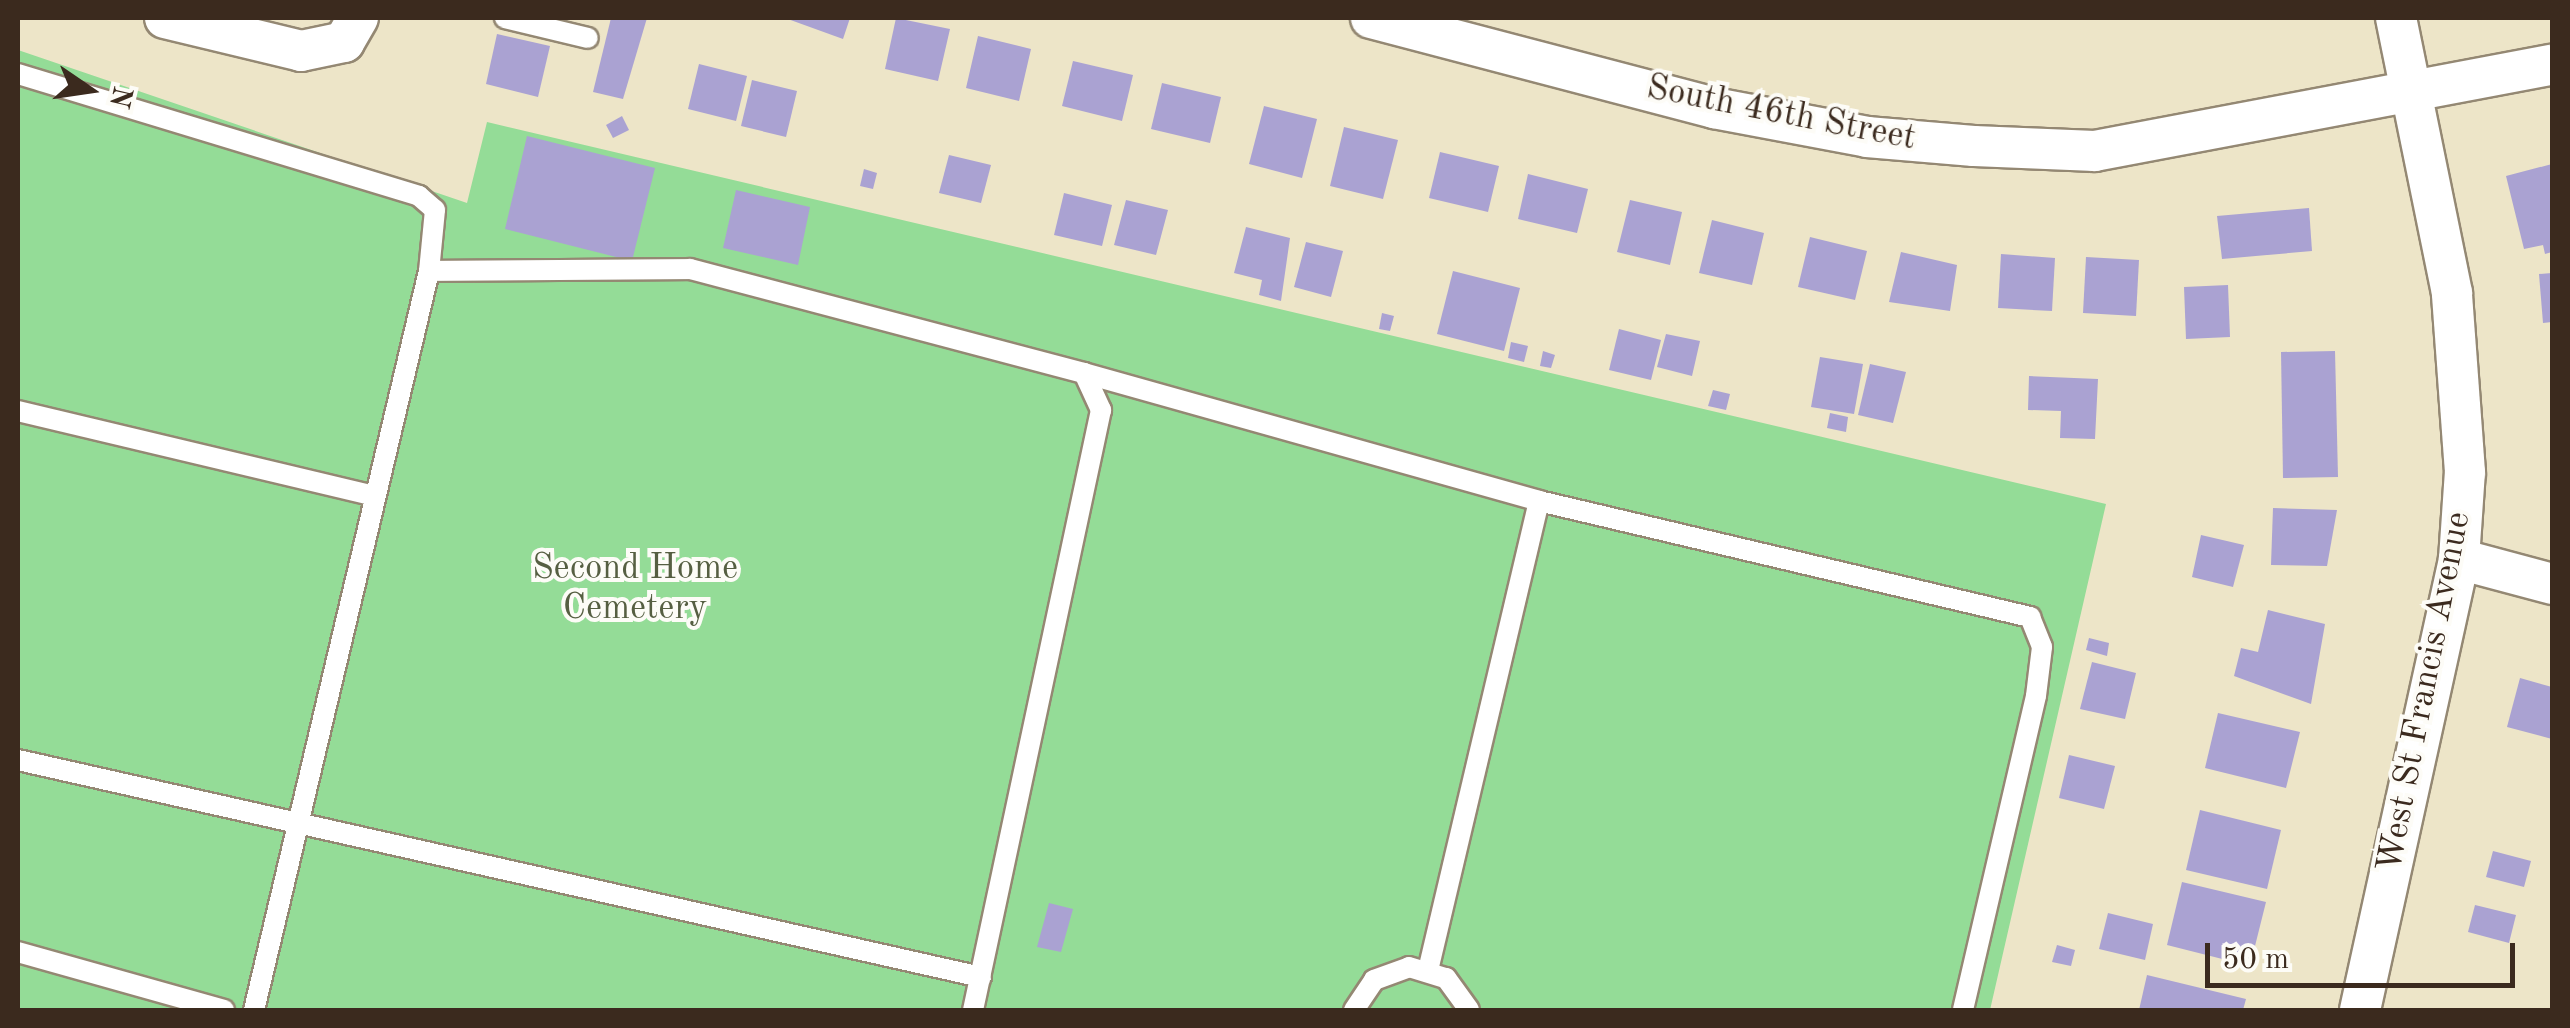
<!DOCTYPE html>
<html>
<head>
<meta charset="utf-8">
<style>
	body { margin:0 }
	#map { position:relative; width:2570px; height:1028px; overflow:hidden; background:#ede5c8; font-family:"Old Standard TT",serif }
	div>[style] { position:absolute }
	.green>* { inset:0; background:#94dc97 }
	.building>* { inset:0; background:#aaa2d2 }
	.roads { filter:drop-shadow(2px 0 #948873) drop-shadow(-2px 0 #948873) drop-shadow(0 2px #948873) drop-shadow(0 -2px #948873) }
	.service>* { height:20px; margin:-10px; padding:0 10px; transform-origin:10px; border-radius:10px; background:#fff }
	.minor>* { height:40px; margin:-20px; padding:0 20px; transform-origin:20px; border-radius:20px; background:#fff }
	span { translate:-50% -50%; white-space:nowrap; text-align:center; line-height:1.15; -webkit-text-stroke:8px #fdfcf7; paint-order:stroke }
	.street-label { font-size:35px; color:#3b2a1e }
	.park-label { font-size:35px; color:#565f42 }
	.frame { position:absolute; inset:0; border:20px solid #3b2a1e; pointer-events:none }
	.north { position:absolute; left:40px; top:40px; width:100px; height:100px; -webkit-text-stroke:8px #fdfcf7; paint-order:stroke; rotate:103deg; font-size:28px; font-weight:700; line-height:40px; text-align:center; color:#3b2a1e }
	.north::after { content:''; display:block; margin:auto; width:35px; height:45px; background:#3b2a1e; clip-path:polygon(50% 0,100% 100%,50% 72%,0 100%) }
	.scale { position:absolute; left:2205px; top:943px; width:310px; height:45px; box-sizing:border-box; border:5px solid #3b2a1e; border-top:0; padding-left:12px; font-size:30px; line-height:35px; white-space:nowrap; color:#3b2a1e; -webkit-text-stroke:8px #fdfcf7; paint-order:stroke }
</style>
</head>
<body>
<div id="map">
	<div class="green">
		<div style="clip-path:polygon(18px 50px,467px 203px,487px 122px,2106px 504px,1990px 1010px,18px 1010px)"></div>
	</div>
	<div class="building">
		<div style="clip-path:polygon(611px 18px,647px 18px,623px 99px,593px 92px)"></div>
		<div style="clip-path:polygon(785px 18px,850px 18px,843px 39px)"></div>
		<div style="clip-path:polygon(896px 18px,950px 29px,938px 81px,885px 69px)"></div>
		<div style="clip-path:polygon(497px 34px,550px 46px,538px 97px,486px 84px)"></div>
		<div style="clip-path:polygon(978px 36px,1031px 49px,1019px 101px,966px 88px)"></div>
		<div style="clip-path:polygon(1073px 61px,1133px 75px,1122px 121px,1062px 106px)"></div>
		<div style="clip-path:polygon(699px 64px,747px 76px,736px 121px,688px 109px)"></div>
		<div style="clip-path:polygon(752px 80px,797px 91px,786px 137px,741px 126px)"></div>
		<div style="clip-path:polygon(1162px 83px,1221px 97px,1210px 143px,1151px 129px)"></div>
		<div style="clip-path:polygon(1264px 106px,1317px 119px,1302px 178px,1249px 164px)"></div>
		<div style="clip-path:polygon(622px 116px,629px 130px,613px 138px,606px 125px)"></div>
		<div style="clip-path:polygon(1344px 127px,1398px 140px,1383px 199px,1330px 186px)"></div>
		<div style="clip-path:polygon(527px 136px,655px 168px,632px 261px,505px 229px)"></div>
		<div style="clip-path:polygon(1440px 152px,1499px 166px,1488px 212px,1429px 198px)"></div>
		<div style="clip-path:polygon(949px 155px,991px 165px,981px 203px,939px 193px)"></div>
		<div style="clip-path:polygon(2552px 164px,2552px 252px,2545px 254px,2543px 245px,2524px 249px,2506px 176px)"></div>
		<div style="clip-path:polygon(864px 169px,877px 173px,873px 189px,860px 186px)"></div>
		<div style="clip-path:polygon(1528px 174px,1588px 189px,1577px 233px,1518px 219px)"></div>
		<div style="clip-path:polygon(736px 190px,810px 207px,798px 265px,723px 248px)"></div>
		<div style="clip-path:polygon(1064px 193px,1112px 205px,1102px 246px,1054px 235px)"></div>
		<div style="clip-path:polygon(1126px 200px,1168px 210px,1156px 255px,1114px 245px)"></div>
		<div style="clip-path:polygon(1630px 200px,1682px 212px,1670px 265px,1617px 252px)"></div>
		<div style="clip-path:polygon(2309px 208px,2312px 251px,2222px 259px,2217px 216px)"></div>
		<div style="clip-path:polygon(1712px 220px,1764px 233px,1752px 285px,1699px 273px)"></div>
		<div style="clip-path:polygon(1246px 227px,1290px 238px,1281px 301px,1259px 295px,1262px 280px,1234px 273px)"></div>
		<div style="clip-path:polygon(1810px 237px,1867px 251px,1855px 300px,1798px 287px)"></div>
		<div style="clip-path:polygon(1306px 242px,1343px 251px,1331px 297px,1294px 287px)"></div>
		<div style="clip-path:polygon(1901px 252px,1957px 265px,1950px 311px,1889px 302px)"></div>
		<div style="clip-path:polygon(2001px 254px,2055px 258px,2052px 311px,1998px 308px)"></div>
		<div style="clip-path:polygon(2086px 257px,2139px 260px,2136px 316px,2083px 313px)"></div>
		<div style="clip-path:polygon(1453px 271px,1520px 288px,1504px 351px,1437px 334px)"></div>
		<div style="clip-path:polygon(2552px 273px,2552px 322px,2543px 323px,2539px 274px)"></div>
		<div style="clip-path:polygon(2228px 285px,2230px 337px,2186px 339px,2184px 287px)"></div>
		<div style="clip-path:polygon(1382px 313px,1394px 316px,1390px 331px,1379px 329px)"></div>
		<div style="clip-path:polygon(1619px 329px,1661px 340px,1651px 380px,1609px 370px)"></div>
		<div style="clip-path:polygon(1666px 334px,1700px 341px,1692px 376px,1657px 367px)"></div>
		<div style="clip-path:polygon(1511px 342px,1528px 346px,1524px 362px,1508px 358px)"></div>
		<div style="clip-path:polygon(1543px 351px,1555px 355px,1551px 368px,1540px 366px)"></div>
		<div style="clip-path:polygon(2335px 351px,2338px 477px,2283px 478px,2281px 352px)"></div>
		<div style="clip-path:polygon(1820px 357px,1863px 364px,1854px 414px,1811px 407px)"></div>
		<div style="clip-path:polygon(1870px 364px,1906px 372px,1893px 423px,1858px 415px)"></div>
		<div style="clip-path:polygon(2029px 376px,2098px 379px,2095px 439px,2060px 438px,2061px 411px,2028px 410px)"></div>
		<div style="clip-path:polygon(1713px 390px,1730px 394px,1726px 410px,1708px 406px)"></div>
		<div style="clip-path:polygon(1830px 413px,1848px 417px,1846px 432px,1827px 428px)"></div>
		<div style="clip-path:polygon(2273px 508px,2337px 510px,2327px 566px,2271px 565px)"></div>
		<div style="clip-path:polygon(2201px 535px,2244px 545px,2233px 587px,2192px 577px)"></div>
		<div style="clip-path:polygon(2268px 610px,2325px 624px,2311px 704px,2234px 676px,2241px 648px,2258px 652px)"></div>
		<div style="clip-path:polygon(2089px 638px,2109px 643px,2107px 656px,2086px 650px)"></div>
		<div style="clip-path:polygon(2092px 662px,2136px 673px,2125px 719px,2080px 709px)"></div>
		<div style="clip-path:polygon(2520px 678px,2552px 687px,2552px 739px,2507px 727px)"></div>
		<div style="clip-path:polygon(2218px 713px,2300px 732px,2286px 788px,2205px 768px)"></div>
		<div style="clip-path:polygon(2069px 755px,2115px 766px,2104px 809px,2059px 798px)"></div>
		<div style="clip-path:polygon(2200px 810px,2281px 830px,2267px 889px,2186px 870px)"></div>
		<div style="clip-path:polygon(2493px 851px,2531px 861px,2524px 887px,2486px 877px)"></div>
		<div style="clip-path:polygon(2182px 882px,2266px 902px,2250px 966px,2167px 945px)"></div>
		<div style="clip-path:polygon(1049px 903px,1073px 909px,1061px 952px,1037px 947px)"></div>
		<div style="clip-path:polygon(2475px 905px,2516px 915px,2509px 943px,2468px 932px)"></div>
		<div style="clip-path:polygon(2108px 913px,2153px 924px,2145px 960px,2099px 949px)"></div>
		<div style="clip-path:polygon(2057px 945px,2075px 950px,2071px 966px,2052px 962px)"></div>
		<div style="clip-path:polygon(2147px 975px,2246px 999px,2243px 1010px,2139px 1010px)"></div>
	</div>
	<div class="roads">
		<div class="service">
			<div style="left:505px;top:18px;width:85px;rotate:13.5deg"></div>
			<div style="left:18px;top:74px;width:419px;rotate:16.9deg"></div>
			<div style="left:419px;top:196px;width:21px;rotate:41deg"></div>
			<div style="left:435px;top:210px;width:61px;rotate:95.6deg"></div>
			<div style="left:429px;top:271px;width:759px;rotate:103.32deg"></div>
			<div style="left:429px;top:271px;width:261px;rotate:-0.4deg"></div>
			<div style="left:690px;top:269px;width:407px;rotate:14.8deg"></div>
			<div style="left:1084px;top:373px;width:41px;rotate:65.3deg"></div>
			<div style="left:1101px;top:410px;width:614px;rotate:102.04deg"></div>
			<div style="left:1084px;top:373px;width:473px;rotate:15.7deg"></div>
			<div style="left:1539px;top:501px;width:482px;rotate:103.3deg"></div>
			<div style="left:18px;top:411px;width:367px;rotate:13.4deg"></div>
			<div style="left:1539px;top:501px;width:505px;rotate:13.29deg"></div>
			<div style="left:2030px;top:617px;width:32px;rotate:68deg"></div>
			<div style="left:2042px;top:647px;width:49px;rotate:97deg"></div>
			<div style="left:2036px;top:696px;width:322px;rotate:103.1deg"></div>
			<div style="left:18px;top:760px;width:987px;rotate:12.7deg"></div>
			<div style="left:18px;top:952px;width:214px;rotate:15.7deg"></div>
			<div style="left:1354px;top:1010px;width:36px;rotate:-56deg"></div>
			<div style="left:1374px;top:980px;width:37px;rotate:-20deg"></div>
			<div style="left:1409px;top:967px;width:39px;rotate:17deg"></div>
			<div style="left:1446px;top:978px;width:39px;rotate:54deg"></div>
		</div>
		<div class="minor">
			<div style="left:165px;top:18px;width:140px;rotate:13.6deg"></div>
			<div style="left:301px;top:51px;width:44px;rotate:-11.8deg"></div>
			<div style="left:344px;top:42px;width:28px;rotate:-60deg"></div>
			<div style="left:1371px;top:18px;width:355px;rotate:14.7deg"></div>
			<div style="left:1714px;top:108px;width:156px;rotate:10.7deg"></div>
			<div style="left:1867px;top:137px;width:107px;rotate:4.8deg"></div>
			<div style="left:1974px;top:146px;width:121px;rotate:2.4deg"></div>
			<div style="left:2095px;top:151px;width:465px;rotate:-10.7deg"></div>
			<div style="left:2459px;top:559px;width:96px;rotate:15deg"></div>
			<div style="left:2360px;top:1010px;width:462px;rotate:-77.6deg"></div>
			<div style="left:2459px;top:559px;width:87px;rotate:-86.1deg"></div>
			<div style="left:2465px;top:472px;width:179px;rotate:-94.2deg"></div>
			<div style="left:2452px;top:293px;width:281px;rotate:-101.5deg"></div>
		</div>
	</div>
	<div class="street-label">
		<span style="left:1781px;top:114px;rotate:11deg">South 46th Street</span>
		<span style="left:2425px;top:692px;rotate:-79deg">West St Francis Avenue</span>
	</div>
	<div class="park-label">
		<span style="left:635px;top:589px">Second Home<br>Cemetery</span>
	</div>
	<div class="frame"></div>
	<div class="north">N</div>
	<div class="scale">50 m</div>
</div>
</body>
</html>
